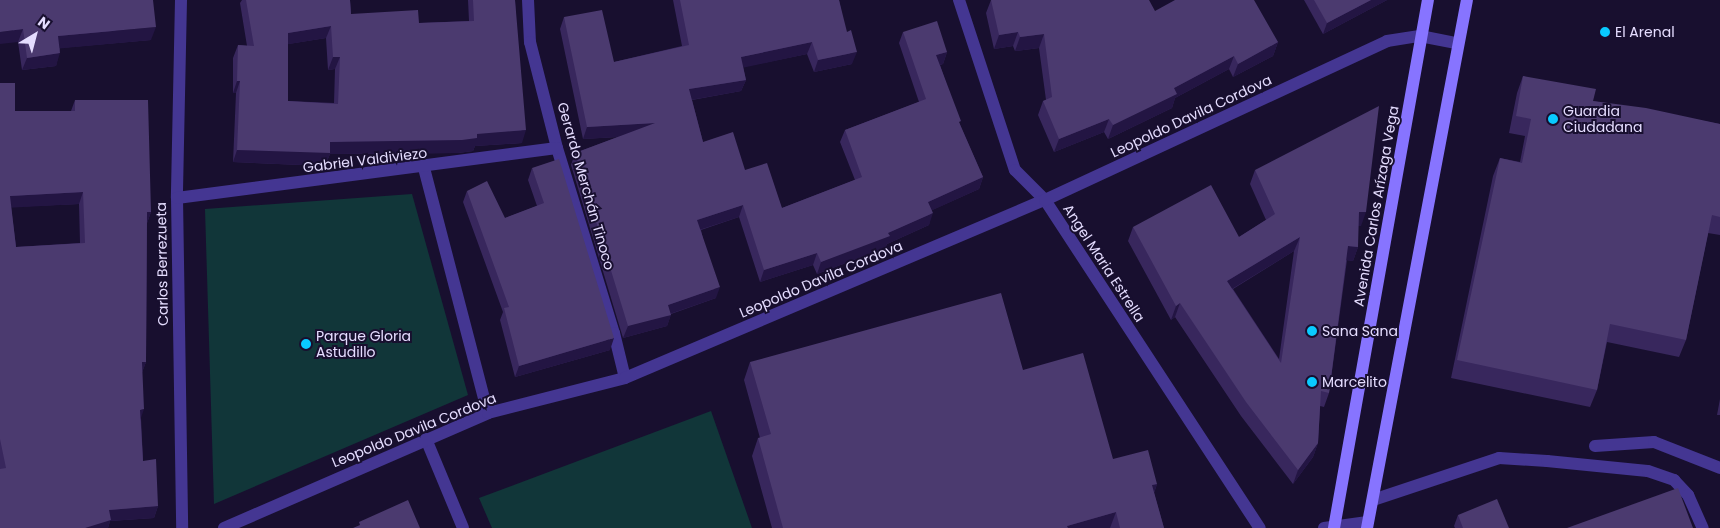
<!DOCTYPE html>
<html>
<head>
<meta charset="utf-8">
<style>
	body { margin:0 }
	#map { position:relative; width:1720px; height:528px; overflow:hidden; background:#180f2f; font-family:Poppins,sans-serif }
	div>[style] { position:absolute }
	.green>* { inset:0; background:#113639 }
	.lane>* { height:12px; margin:-6px; padding:0 6px; transform-origin:6px; border-radius:6px; background:#443692 }
	.street>* { height:12px; margin:-6px; padding:0 6px; transform-origin:6px; border-radius:6px; background:#443692 }
	.secondary>* { height:12px; margin:-6px; padding:0 6px; transform-origin:6px; border-radius:6px; background:#8774ff }
	.wall>* { inset:0; background:#38275d }
	.shaded-wall>* { inset:0; background:#231543 }
	.building>* { inset:0; background:#4b3a6f }
	.dots>* { width:14px; height:14px; translate:-50% -50%; box-sizing:border-box; border:2px solid #180f2f; border-radius:50% }
	span { translate:-50% -50%; white-space:nowrap; text-align:center; line-height:1.15; -webkit-text-stroke:4px #180f2f; paint-order:stroke }
	.poi-label { font-size:14px; color:#e5ddff }
	.left { translate:0 -50%; text-align:left }
	.street-label { font-size:14px; color:#e5ddff }
	.north { position:absolute; left:10px; top:10px; width:50px; height:50px; -webkit-text-stroke:4px #180f2f; paint-order:stroke; rotate:37deg; font-size:14px; font-weight:700; line-height:20px; text-align:center; color:#e5ddff }
	.north::after { content:''; display:block; margin:auto; width:18px; height:22px; background:#e5ddff; clip-path:polygon(50% 0,100% 100%,50% 72%,0 100%) }
</style>
</head>
<body>
<div id="map">
	<div class="green">
		<div style="clip-path:polygon(412px 194px,468px 395px,214px 504px,205px 209px)"></div>
		<div style="clip-path:polygon(711px 411px,752px 528px,492px 528px,479px 498px)"></div>
	</div>
	<div class="lane">
		<div style="left:1595px;top:446px;width:59px;rotate:-3.9deg"></div>
		<div style="left:1654px;top:442px;width:71px;rotate:21.5deg"></div>
		<div style="left:1373px;top:500px;width:133px;rotate:-18.4deg"></div>
		<div style="left:1499px;top:458px;width:48px;rotate:3.6deg"></div>
		<div style="left:1547px;top:461px;width:101px;rotate:5.7deg"></div>
		<div style="left:1648px;top:471px;width:28px;rotate:19deg"></div>
		<div style="left:1674px;top:480px;width:21px;rotate:47deg"></div>
		<div style="left:1688px;top:495px;width:36px;rotate:66deg"></div>
	</div>
	<div class="street">
		<div style="left:181px;top:0;width:198px;rotate:91.2deg"></div>
		<div style="left:177px;top:198px;width:330px;rotate:89.1deg"></div>
		<div style="left:528px;top:0;width:42px;rotate:87.3deg"></div>
		<div style="left:530px;top:42px;width:109px;rotate:75.7deg"></div>
		<div style="left:557px;top:148px;width:194px;rotate:72.9deg"></div>
		<div style="left:614px;top:333px;width:46px;rotate:76.3deg"></div>
		<div style="left:959px;top:0;width:179px;rotate:71.8deg"></div>
		<div style="left:1015px;top:170px;width:42px;rotate:45deg"></div>
		<div style="left:1045px;top:200px;width:392px;rotate:56.8deg"></div>
		<div style="left:424px;top:168px;width:253px;rotate:75.4deg"></div>
		<div style="left:177px;top:198px;width:383px;rotate:-7.5deg"></div>
		<div style="left:426px;top:439px;width:96px;rotate:67.4deg"></div>
		<div style="left:224px;top:528px;width:288px;rotate:-23.5deg"></div>
		<div style="left:488px;top:413px;width:141px;rotate:-14.3deg"></div>
		<div style="left:625px;top:378px;width:456px;rotate:-23deg"></div>
		<div style="left:1045px;top:200px;width:377px;rotate:-24.9deg"></div>
		<div style="left:1387px;top:41px;width:33px;rotate:-9deg"></div>
		<div style="left:1420px;top:36px;width:37px;rotate:11deg"></div>
		<div style="left:1324px;top:528px;width:44px;rotate:-7.8deg"></div>
	</div>
	<div class="secondary">
		<div style="left:1334px;top:528px;width:536px;rotate:-79.91deg"></div>
		<div style="left:1367px;top:528px;width:537px;rotate:-79.28deg"></div>
	</div>
	<div class="wall">
		<div style="clip-path:polygon(0 0,151px 40px,60px 48px,56px 66px,22px 70px,18px 42px)"></div>
		<div style="clip-path:polygon(evenodd,242px 0,350px 0,351px 14px,419px 23px,469px 21px,468px 0,515px 0,522px 143px,475px 146px,473px 151px,458px 153px,330px 154px,325px 166px,233px 162px,236px 93px,233px 93px,233px 58px,238px 45px,247px 46px,240px 3px,242px 0,326px 38px,328px 70px,335px 69px,334px 103px,288px 101px,288px 44px,326px 38px)"></div>
		<div style="clip-path:polygon(673px 0,839px 0,852px 64px,814px 72px,807px 54px,743px 67px,746px 80px,741px 91px,692px 100px,703px 142px,745px 170px,782px 208px,855px 180px,840px 142px,845px 130px,919px 102px,899px 43px,903px 32px,947px 52px,943px 64px,940px 65px,960px 125px,983px 177px,979px 189px,932px 210px,929px 225px,887px 244px,885px 248px,817px 274px,813px 265px,760px 282px,739px 217px,701px 230px,716px 298px,671px 314px,667px 326px,623px 338px,571px 165px,575px 153px,618px 137px,583px 139px,560px 29px,564px 17px,614px 62px,682px 46px)"></div>
		<div style="clip-path:polygon(991px 0,1155px 11px,1278px 42px,1273px 56px,1233px 77px,1229px 69px,1175px 98px,1172px 108px,1108px 139px,1104px 132px,1054px 152px,1038px 115px,1043px 101px,1046px 100px,1039px 48px,1015px 51px,1013px 46px,994px 49px,986px 13px)"></div>
		<div style="clip-path:polygon(1304px 0,1387px 0,1323px 34px)"></div>
		<div style="clip-path:polygon(1523px 76px,1593px 101px,1720px 124px,1720px 235px,1708px 233px,1686px 340px,1679px 357px,1607px 342px,1597px 390px,1590px 407px,1451px 378px,1493px 176px,1500px 158px,1520px 162px,1525px 136px,1509px 133px,1517px 93px)"></div>
		<div style="clip-path:polygon(evenodd,0 83px,15px 111px,71px 111px,75px 100px,151px 212px,147px 223px,146px 362px,142px 372px,141px 418px,143px 461px,158px 506px,154px 518px,110px 521px,108px 528px,0 528px,0 83px,79px 204px,80px 243px,16px 247px,11px 207px,79px 204px)"></div>
		<div style="clip-path:polygon(532px 168px,610px 350px,515px 377px,500px 320px,503px 312px,463px 202px,467px 191px,505px 218px,537px 206px,528px 180px)"></div>
		<div style="clip-path:polygon(evenodd,1255px 170px,1361px 226px,1358px 226px,1358px 247px,1353px 261px,1347px 260px,1329px 393px,1324px 407px,1320px 406px,1318px 443px,1313px 457px,1293px 484px,1241px 416px,1175px 317px,1171px 320px,1128px 241px,1133px 227px,1239px 237px,1266px 220px,1250px 184px,1255px 170px,1294px 251px,1279px 359px,1233px 289px,1294px 251px)"></div>
		<div style="clip-path:polygon(750px 362px,1023px 370px,1113px 459px,1157px 484px,1154px 493px,1164px 528px,772px 528px,752px 456px,758px 438px,760px 438px,744px 380px)"></div>
		<div style="clip-path:polygon(1720px 399px,1720px 415px,1717px 415px)"></div>
		<div style="clip-path:polygon(1458px 515px,1509px 528px,1455px 528px,1454px 526px)"></div>
	</div>
	<div class="shaded-wall">
		<div style="clip-path:polygon(1371px 0,1387px 0,1323px 34px,1327px 23px)"></div>
		<div style="clip-path:polygon(331px 26px,326px 38px,283px 45px,288px 33px)"></div>
		<div style="clip-path:polygon(156px 27px,151px 40px,54px 49px,58px 36px)"></div>
		<div style="clip-path:polygon(23px 29px,18px 42px,0 44px,0 32px)"></div>
		<div style="clip-path:polygon(1018px 32px,1013px 46px,994px 49px,999px 35px)"></div>
		<div style="clip-path:polygon(1044px 34px,1039px 48px,1015px 51px,1020px 37px)"></div>
		<div style="clip-path:polygon(812px 42px,807px 54px,737px 69px,741px 57px)"></div>
		<div style="clip-path:polygon(1278px 42px,1273px 56px,1233px 77px,1238px 64px)"></div>
		<div style="clip-path:polygon(857px 52px,852px 64px,814px 72px,818px 60px)"></div>
		<div style="clip-path:polygon(947px 52px,943px 64px,932px 67px,936px 55px)"></div>
		<div style="clip-path:polygon(60px 53px,56px 66px,22px 70px,27px 58px)"></div>
		<div style="clip-path:polygon(1234px 56px,1229px 69px,1175px 98px,1172px 108px,1108px 139px,1113px 125px,1174px 88px)"></div>
		<div style="clip-path:polygon(333px 57px,340px 57px,335px 69px,328px 70px)"></div>
		<div style="clip-path:polygon(746px 80px,741px 91px,685px 101px,689px 89px)"></div>
		<div style="clip-path:polygon(237px 81px,240px 81px,236px 93px,233px 93px)"></div>
		<div style="clip-path:polygon(1109px 119px,1104px 132px,1054px 152px,1059px 139px)"></div>
		<div style="clip-path:polygon(655px 123px,651px 135px,583px 139px,587px 127px)"></div>
		<div style="clip-path:polygon(526px 130px,522px 143px,475px 146px,473px 151px,458px 153px,330px 154px,325px 166px,233px 162px,237px 150px,330px 142px)"></div>
		<div style="clip-path:polygon(983px 177px,979px 189px,924px 214px,928px 202px)"></div>
		<div style="clip-path:polygon(83px 192px,79px 204px,5px 208px,10px 196px)"></div>
		<div style="clip-path:polygon(743px 205px,739px 217px,693px 232px,697px 220px)"></div>
		<div style="clip-path:polygon(147px 212px,151px 212px,147px 223px)"></div>
		<div style="clip-path:polygon(1359px 212px,1366px 212px,1361px 226px,1354px 226px)"></div>
		<div style="clip-path:polygon(933px 213px,929px 225px,887px 244px,885px 248px,817px 274px,821px 262px)"></div>
		<div style="clip-path:polygon(1300px 237px,1294px 251px,1222px 295px,1227px 281px)"></div>
		<div style="clip-path:polygon(1348px 246px,1358px 247px,1353px 261px,1343px 260px)"></div>
		<div style="clip-path:polygon(817px 253px,813px 265px,760px 282px,764px 270px)"></div>
		<div style="clip-path:polygon(720px 287px,716px 298px,664px 316px,671px 315px,667px 326px,623px 338px,628px 326px,668px 305px)"></div>
		<div style="clip-path:polygon(1180px 303px,1175px 317px,1171px 320px,1176px 306px)"></div>
		<div style="clip-path:polygon(614px 338px,610px 350px,515px 377px,519px 366px)"></div>
		<div style="clip-path:polygon(142px 362px,146px 362px,142px 373px)"></div>
		<div style="clip-path:polygon(144px 409px,140px 421px,140px 410px)"></div>
		<div style="clip-path:polygon(1318px 443px,1313px 457px,1293px 484px,1298px 470px)"></div>
		<div style="clip-path:polygon(1157px 484px,1151px 501px,1152px 485px)"></div>
		<div style="clip-path:polygon(158px 506px,154px 518px,110px 521px,108px 528px,85px 528px,109px 510px)"></div>
		<div style="clip-path:polygon(1116px 512px,1110px 528px,1066px 528px,1067px 526px)"></div>
	</div>
	<div class="building">
		<div style="clip-path:polygon(0 0,153px 0,156px 27px,58px 36px,60px 53px,27px 58px,23px 29px,0 32px)"></div>
		<div style="clip-path:polygon(evenodd,246px 0,350px 0,351px 14px,418px 10px,419px 23px,474px 21px,473px 0,515px 0,526px 130px,477px 134px,477px 138px,462px 140px,330px 142px,330px 153px,237px 150px,240px 81px,237px 81px,238px 45px,254px 46px,246px 0,331px 26px,333px 57px,340px 57px,338px 104px,288px 101px,288px 33px,331px 26px)"></div>
		<div style="clip-path:polygon(680px 0,839px 0,847px 32px,851px 30px,857px 52px,818px 60px,812px 42px,741px 57px,746px 80px,689px 89px,703px 142px,733px 132px,745px 170px,767px 163px,782px 208px,862px 177px,845px 130px,926px 99px,903px 32px,937px 21px,947px 52px,936px 55px,961px 121px,959px 122px,983px 177px,928px 202px,933px 213px,888px 233px,890px 236px,821px 262px,817px 253px,764px 270px,743px 205px,697px 220px,720px 287px,668px 305px,671px 315px,628px 326px,575px 153px,655px 123px,587px 127px,564px 17px,602px 10px,614px 62px,689px 45px)"></div>
		<div style="clip-path:polygon(991px 0,1149px 0,1155px 11px,1175px 0,1254px 0,1278px 42px,1238px 64px,1234px 56px,1174px 88px,1177px 94px,1113px 125px,1109px 119px,1059px 139px,1043px 101px,1052px 97px,1044px 34px,1020px 37px,1018px 32px,999px 35px)"></div>
		<div style="clip-path:polygon(1314px 0,1371px 0,1327px 23px)"></div>
		<div style="clip-path:polygon(1523px 76px,1596px 89px,1593px 101px,1646px 108px,1720px 124px,1720px 217px,1712px 215px,1686px 340px,1610px 324px,1597px 390px,1457px 360px,1500px 158px,1522px 163px,1531px 119px,1516px 116px)"></div>
		<div style="clip-path:polygon(evenodd,0 83px,15px 83px,15px 111px,75px 111px,75px 100px,148px 100px,151px 212px,147px 212px,146px 362px,142px 362px,144px 409px,140px 410px,143px 461px,156px 459px,158px 506px,109px 510px,111px 520px,85px 528px,0 528px,0 469px,6px 468px,0 439px,0 83px,83px 192px,85px 243px,16px 247px,10px 196px,83px 192px)"></div>
		<div style="clip-path:polygon(evenodd,1379px 106px,1366px 212px,1359px 212px,1358px 247px,1348px 246px,1329px 393px,1321px 391px,1318px 443px,1298px 470px,1246px 402px,1180px 303px,1176px 306px,1133px 227px,1211px 185px,1239px 237px,1275px 214px,1255px 170px,1379px 106px,1300px 237px,1281px 363px,1227px 281px,1300px 237px)"></div>
		<div style="clip-path:polygon(559px 159px,614px 338px,519px 366px,504px 308px,509px 307px,467px 191px,487px 181px,505px 218px,544px 203px,532px 168px)"></div>
		<div style="clip-path:polygon(1001px 293px,1023px 370px,1083px 353px,1113px 459px,1148px 450px,1157px 484px,1152px 485px,1164px 528px,1120px 528px,1116px 512px,1067px 526px,1068px 528px,783px 528px,758px 438px,771px 434px,750px 362px)"></div>
		<div style="clip-path:polygon(1678px 488px,1693px 528px,1567px 528px)"></div>
		<div style="clip-path:polygon(1497px 499px,1509px 528px,1463px 528px,1458px 515px)"></div>
		<div style="clip-path:polygon(408px 500px,420px 528px,353px 528px,360px 525px,359px 522px)"></div>
	</div>
	<div class="dots">
		<div style="left:1605px;top:32px;background:#09caff"></div>
		<div style="left:1553px;top:119px;background:#09caff"></div>
		<div style="left:1312px;top:331px;background:#09caff"></div>
		<div style="left:306px;top:344px;background:#09caff"></div>
		<div style="left:1312px;top:382px;background:#09caff"></div>
	</div>
	<div class="poi-label">
		<span class="left" style="left:1615px;top:32px">El Arenal</span>
		<span class="left" style="left:1563px;top:119px">Guardia<br>Ciudadana</span>
		<span class="left" style="left:1322px;top:331px">Sana Sana</span>
		<span class="left" style="left:316px;top:344px">Parque Gloria<br>Astudillo</span>
		<span class="left" style="left:1322px;top:382px">Marcelito</span>
	</div>
	<div class="street-label">
		<span style="left:1191px;top:116px;rotate:-25deg">Leopoldo Davila Cordova</span>
		<span style="left:365px;top:160px;rotate:-7deg">Gabriel Valdiviezo</span>
		<span style="left:586px;top:186px;rotate:74deg">Gerardo Merchán Tinoco</span>
		<span style="left:1376px;top:206px;rotate:-80deg">Avenida Carlos Arízaga Vega</span>
		<span style="left:1104px;top:263px;rotate:57deg">Angel Maria Estrella</span>
		<span style="left:162px;top:264px;rotate:-91deg">Carlos Berrezueta</span>
		<span style="left:821px;top:279px;rotate:-23deg">Leopoldo Davila Cordova</span>
		<span style="left:414px;top:430px;rotate:-22deg">Leopoldo Davila Cordova</span>
	</div>
	<div class="north">N</div>
</div>
</body>
</html>
